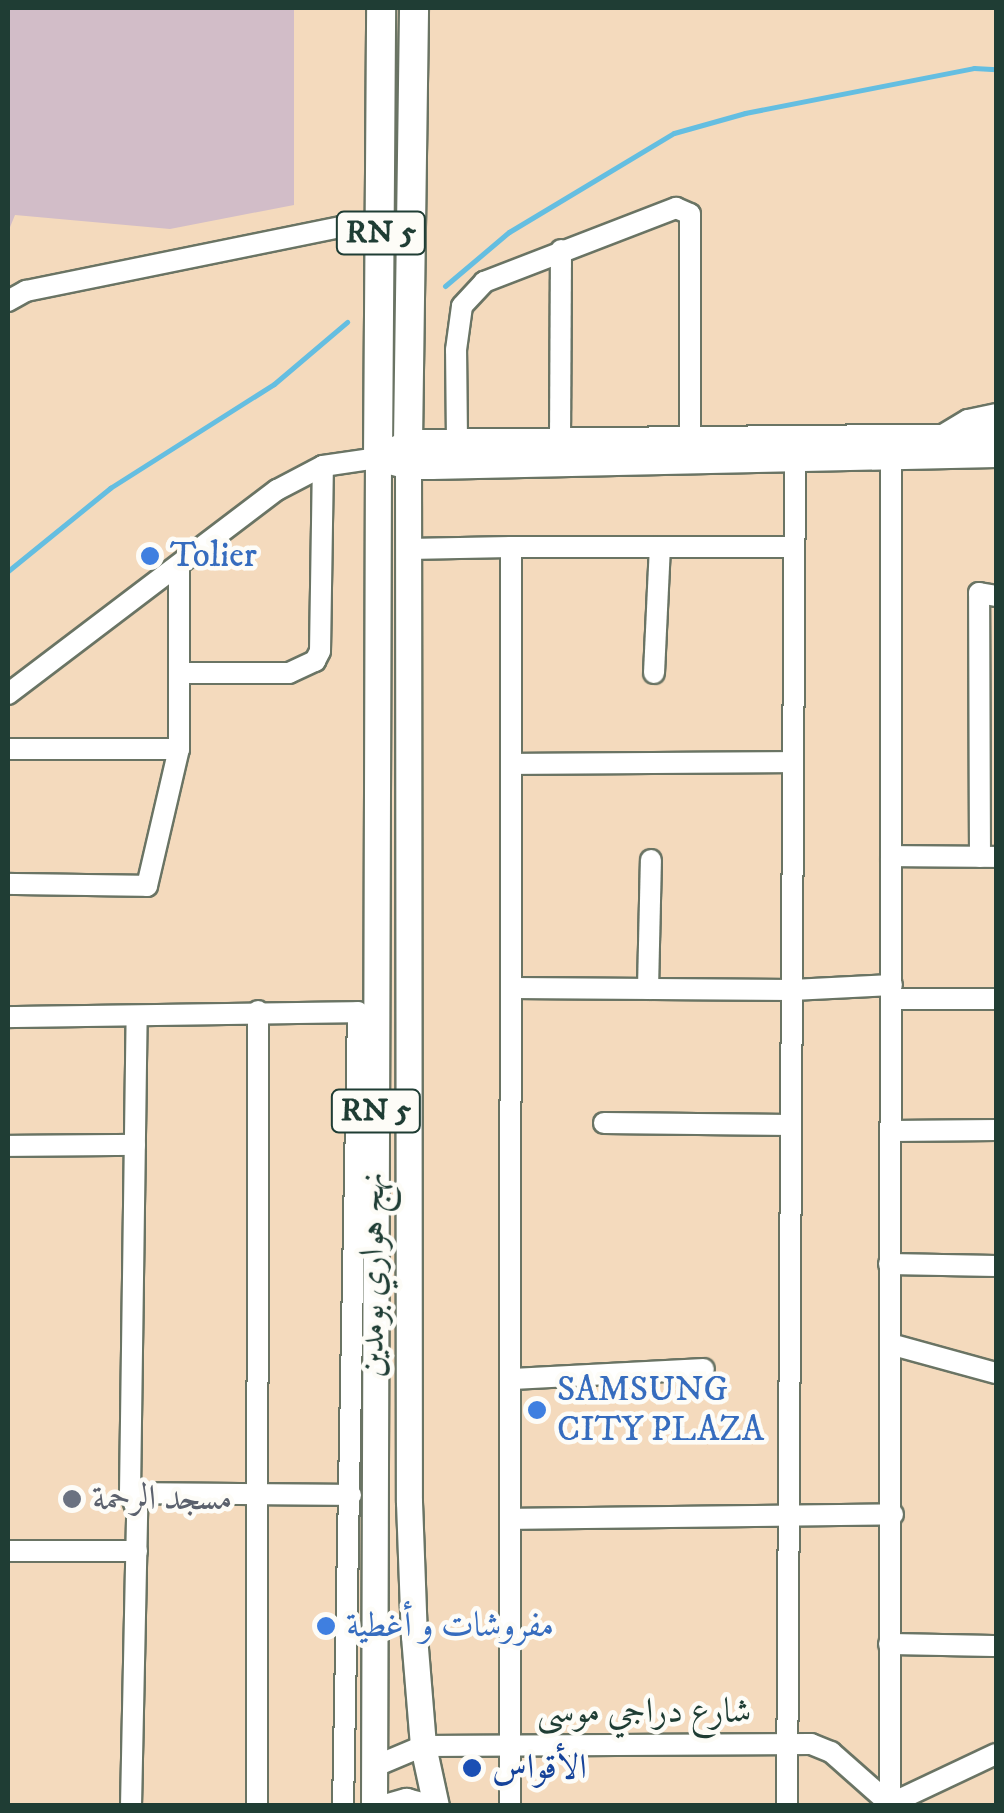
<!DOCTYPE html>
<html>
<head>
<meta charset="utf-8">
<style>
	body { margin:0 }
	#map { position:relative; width:1004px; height:1813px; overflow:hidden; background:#f4dabd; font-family:"IM FELL DW Pica",Amiri,serif }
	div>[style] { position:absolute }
	.industrial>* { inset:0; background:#d2bdc8 }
	.stream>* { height:5px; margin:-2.5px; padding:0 2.5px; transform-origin:2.5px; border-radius:2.5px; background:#64bee1 }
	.roads { filter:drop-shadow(2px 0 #6a7464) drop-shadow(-2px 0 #6a7464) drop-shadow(0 2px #6a7464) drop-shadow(0 -2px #6a7464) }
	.minor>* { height:20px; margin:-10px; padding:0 10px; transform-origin:10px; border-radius:10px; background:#fff }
	.major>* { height:25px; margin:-12.5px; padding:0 12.5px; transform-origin:12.5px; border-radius:12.5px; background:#fff }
	.highway>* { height:28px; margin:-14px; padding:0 14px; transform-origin:14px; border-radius:14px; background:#fff }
	.dots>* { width:28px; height:28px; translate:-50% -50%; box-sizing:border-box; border:5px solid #fdfcf7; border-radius:50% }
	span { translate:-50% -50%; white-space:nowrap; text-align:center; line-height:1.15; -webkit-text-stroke:9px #fdfcf7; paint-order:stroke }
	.shield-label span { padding:2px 8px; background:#fdfcf7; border:2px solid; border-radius:8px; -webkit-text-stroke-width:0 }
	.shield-label { font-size:32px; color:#1f3d34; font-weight:700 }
	.shop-label { font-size:35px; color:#366cbe }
	.left { translate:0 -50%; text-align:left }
	.street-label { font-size:35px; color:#1f3d34 }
	.worship-label { font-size:35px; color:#5b616d }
	.transit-label { font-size:35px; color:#164399 }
	.frame { position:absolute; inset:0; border:10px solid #1f3d34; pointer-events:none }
</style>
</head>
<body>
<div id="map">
	<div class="industrial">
		<div style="clip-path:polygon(8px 8px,294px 8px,294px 205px,170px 229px,15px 215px,8px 232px)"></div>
	</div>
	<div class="stream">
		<div style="left:445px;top:286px;width:84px;rotate:-40.2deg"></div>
		<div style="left:509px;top:232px;width:192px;rotate:-31deg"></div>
		<div style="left:674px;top:133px;width:74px;rotate:-15.7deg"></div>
		<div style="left:745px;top:113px;width:233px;rotate:-11.1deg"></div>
		<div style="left:974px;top:68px;width:22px;rotate:3deg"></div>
		<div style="left:8px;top:571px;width:132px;rotate:-39.1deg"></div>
		<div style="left:110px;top:488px;width:194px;rotate:-32.4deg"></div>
		<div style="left:274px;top:384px;width:96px;rotate:-40.3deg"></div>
	</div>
	<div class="roads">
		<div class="minor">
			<div style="left:8px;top:301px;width:21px;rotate:-29deg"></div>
			<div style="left:26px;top:291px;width:326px;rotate:-11.5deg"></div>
			<div style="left:345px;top:226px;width:36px;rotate:-3deg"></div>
			<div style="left:381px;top:224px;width:32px;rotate:13deg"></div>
			<div style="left:941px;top:436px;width:31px;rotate:-31deg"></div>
			<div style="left:968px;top:420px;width:29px;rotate:-12deg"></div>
			<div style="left:457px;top:441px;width:91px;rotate:-90.6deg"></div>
			<div style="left:456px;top:350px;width:44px;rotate:-82.2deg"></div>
			<div style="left:462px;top:306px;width:33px;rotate:-47deg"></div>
			<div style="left:484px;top:282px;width:206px;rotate:-21.1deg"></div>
			<div style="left:676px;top:208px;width:15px;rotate:23deg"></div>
			<div style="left:690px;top:214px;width:224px;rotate:90deg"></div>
			<div style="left:560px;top:441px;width:191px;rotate:-89.7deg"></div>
			<div style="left:891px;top:443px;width:1361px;rotate:90.04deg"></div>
			<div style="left:890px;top:1804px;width:117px;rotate:-25.3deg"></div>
			<div style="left:511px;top:547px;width:283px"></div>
			<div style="left:408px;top:549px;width:103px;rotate:-1.1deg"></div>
			<div style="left:511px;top:547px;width:1259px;rotate:90.05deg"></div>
			<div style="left:182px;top:673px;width:107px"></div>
			<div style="left:289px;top:673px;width:29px;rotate:-25deg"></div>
			<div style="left:315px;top:661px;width:11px;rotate:-63deg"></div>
			<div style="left:320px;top:651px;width:185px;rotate:-89.1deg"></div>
			<div style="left:654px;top:673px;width:126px;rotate:-87.3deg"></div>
			<div style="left:8px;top:694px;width:338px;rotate:-37.2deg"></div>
			<div style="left:277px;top:490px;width:52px;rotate:-27.6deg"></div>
			<div style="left:323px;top:466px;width:56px;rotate:-8.3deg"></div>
			<div style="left:8px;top:749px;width:171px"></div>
			<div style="left:512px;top:764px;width:281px;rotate:-0.4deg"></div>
			<div style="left:891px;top:856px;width:105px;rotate:0.5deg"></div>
			<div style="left:980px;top:857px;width:264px;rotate:-90.2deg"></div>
			<div style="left:979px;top:593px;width:17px;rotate:10deg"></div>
			<div style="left:8px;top:884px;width:139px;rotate:0.8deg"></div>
			<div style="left:147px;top:886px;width:141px;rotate:-76.9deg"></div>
			<div style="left:179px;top:749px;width:183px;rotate:-90deg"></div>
			<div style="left:513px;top:988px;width:279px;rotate:0.4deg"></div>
			<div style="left:792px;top:990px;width:100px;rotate:-2.9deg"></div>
			<div style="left:648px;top:989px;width:129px;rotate:-88.7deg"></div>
			<div style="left:892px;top:999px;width:104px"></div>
			<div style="left:8px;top:1017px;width:350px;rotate:-0.8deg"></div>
			<div style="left:358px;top:1012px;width:794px;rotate:91.08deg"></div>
			<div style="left:604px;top:1123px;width:187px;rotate:0.6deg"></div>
			<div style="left:892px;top:1131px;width:104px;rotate:-0.6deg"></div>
			<div style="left:8px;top:1146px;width:127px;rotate:-0.5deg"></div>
			<div style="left:889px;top:1264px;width:107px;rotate:1.1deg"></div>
			<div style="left:890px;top:1344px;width:110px;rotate:15.3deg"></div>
			<div style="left:513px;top:1379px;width:191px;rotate:-3deg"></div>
			<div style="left:130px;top:1493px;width:221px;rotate:0.5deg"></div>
			<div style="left:511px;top:1519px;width:382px;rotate:-0.7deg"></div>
			<div style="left:8px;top:1551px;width:129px"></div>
			<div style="left:889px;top:1644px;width:107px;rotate:1.1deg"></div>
			<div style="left:378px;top:1765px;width:49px;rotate:-22.9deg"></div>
			<div style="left:423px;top:1746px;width:388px;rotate:-0.3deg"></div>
			<div style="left:811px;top:1744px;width:22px;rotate:22deg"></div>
			<div style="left:831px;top:1752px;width:81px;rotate:41.5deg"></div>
			<div style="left:131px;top:1806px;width:295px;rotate:-88.8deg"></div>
			<div style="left:137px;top:1511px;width:19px;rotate:-111deg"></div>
			<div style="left:130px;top:1493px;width:477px;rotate:-89.2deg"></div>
			<div style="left:257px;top:1806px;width:795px;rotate:-89.93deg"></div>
			<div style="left:787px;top:1806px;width:1348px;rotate:-89.66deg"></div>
		</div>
		<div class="major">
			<div style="left:996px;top:436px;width:588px;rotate:179.42deg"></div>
			<div style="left:408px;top:442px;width:34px;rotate:152deg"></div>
			<div style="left:378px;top:458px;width:31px;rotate:15deg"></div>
			<div style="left:408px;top:466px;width:23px"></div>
			<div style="left:431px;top:466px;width:565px;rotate:-1.22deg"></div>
			<div style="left:408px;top:442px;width:1060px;rotate:89.95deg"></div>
			<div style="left:409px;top:1502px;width:134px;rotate:87.9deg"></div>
			<div style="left:414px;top:1636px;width:110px;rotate:85.3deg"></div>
			<div style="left:423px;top:1746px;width:61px;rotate:77.8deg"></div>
			<div style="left:374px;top:1806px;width:1348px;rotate:-89.83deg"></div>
			<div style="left:388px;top:1806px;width:19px;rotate:-16deg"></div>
			<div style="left:406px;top:1801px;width:20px;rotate:15deg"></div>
		</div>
		<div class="highway">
			<div style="left:408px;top:442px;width:434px;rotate:-89.2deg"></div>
			<div style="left:378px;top:458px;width:450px;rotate:-89.6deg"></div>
		</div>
	</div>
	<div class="dots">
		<div style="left:150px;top:556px;background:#3f7fe0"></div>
		<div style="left:537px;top:1410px;background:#3f7fe0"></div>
		<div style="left:72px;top:1499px;background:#6b7280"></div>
		<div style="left:326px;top:1626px;background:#3f7fe0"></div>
		<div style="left:472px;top:1768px;background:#1a4fb4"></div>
	</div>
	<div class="shield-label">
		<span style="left:381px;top:233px">RN 5</span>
		<span style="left:376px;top:1111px">RN 5</span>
	</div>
	<div class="shop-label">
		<span class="left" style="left:170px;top:556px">Tolier</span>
		<span class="left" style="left:557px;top:1410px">SAMSUNG<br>CITY PLAZA</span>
		<span class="left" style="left:346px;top:1626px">مفروشات و أغطية</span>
	</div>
	<div class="street-label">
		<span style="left:373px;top:1275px;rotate:-90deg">نهج هواري بومدين</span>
		<span style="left:644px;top:1712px">شارع دراجي موسى</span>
	</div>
	<div class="worship-label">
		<span class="left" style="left:92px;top:1499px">مسجد الرحمة</span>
	</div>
	<div class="transit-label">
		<span class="left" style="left:492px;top:1768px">الأقواس</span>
	</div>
	<div class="frame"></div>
</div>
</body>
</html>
